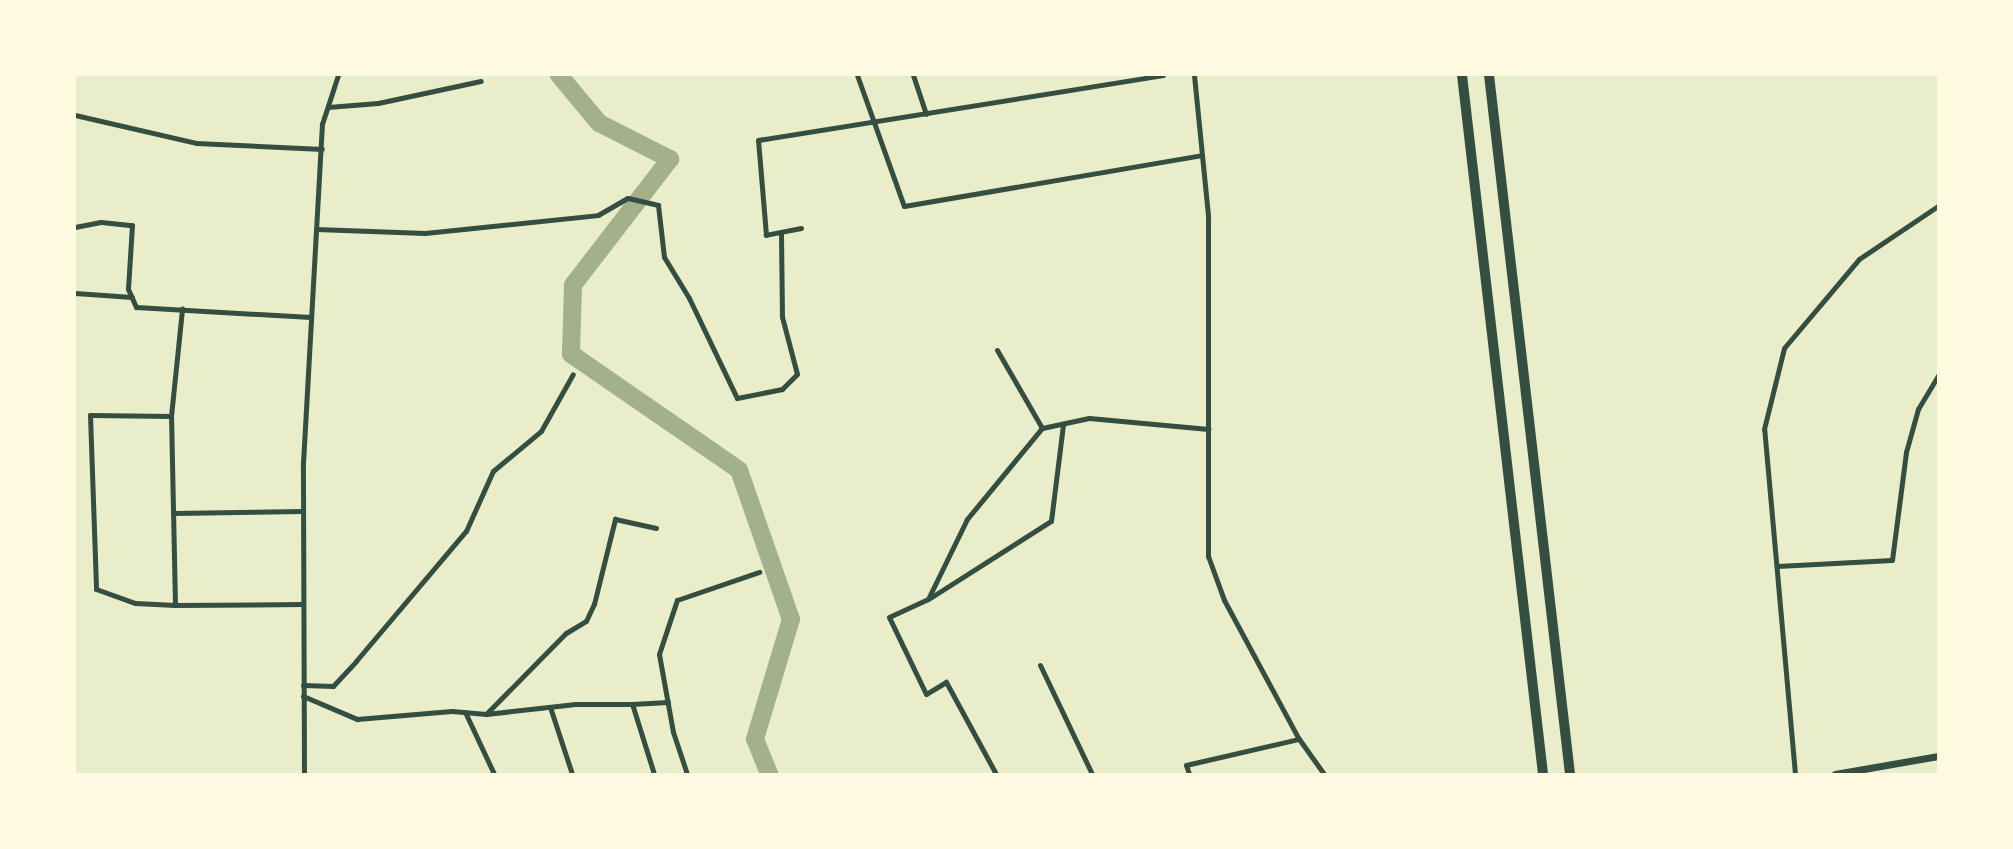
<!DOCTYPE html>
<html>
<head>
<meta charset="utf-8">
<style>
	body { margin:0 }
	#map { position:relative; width:2013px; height:849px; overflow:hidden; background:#e9edc9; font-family:"DM Sans",sans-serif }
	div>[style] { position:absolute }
	.river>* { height:18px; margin:-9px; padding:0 9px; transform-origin:9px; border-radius:9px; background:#a3b18a }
	.minor>* { height:5px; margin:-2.5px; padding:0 2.5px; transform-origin:2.5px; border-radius:2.5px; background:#344e41 }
	.tertiary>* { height:7px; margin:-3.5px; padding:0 3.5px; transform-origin:3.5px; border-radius:3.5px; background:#344e41 }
	.motorway>* { height:10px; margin:-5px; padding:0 5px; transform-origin:5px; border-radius:5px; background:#344e41 }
	span { translate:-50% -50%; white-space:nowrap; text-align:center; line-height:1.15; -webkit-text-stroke:5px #fefae0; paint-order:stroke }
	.frame { position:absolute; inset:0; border:76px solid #fefae0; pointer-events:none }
</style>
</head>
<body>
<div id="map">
	<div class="river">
		<div style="left:559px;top:75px;width:62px;rotate:50.2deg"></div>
		<div style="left:599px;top:123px;width:80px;rotate:26.9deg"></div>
		<div style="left:670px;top:159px;width:159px;rotate:127.6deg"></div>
		<div style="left:573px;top:285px;width:69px;rotate:91.7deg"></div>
		<div style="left:571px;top:354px;width:204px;rotate:34.6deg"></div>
		<div style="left:739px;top:470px;width:158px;rotate:70.8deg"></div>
		<div style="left:791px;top:619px;width:125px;rotate:106.7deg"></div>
		<div style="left:755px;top:739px;width:38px;rotate:68deg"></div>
	</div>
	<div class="minor">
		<div style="left:857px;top:75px;width:139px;rotate:70.3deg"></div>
		<div style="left:904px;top:206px;width:302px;rotate:-9.7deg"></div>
		<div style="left:913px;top:75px;width:41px;rotate:71.6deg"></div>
		<div style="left:1194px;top:75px;width:142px;rotate:84.3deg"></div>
		<div style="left:1208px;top:216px;width:340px;rotate:90deg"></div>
		<div style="left:1208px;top:556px;width:47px;rotate:70deg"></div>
		<div style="left:1224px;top:600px;width:158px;rotate:61.7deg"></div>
		<div style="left:1299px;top:739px;width:43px;rotate:54.5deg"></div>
		<div style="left:328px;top:107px;width:50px;rotate:-4.6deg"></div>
		<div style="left:378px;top:103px;width:105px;rotate:-12.1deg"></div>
		<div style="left:75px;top:115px;width:124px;rotate:13deg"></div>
		<div style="left:196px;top:143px;width:126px;rotate:2.7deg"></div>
		<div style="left:75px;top:227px;width:26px;rotate:-11deg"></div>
		<div style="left:101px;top:222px;width:31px;rotate:6deg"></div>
		<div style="left:132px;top:225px;width:64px;rotate:93.6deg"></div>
		<div style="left:128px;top:289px;width:20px;rotate:66deg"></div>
		<div style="left:136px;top:307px;width:175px;rotate:3.3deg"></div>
		<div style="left:801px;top:228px;width:36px;rotate:169deg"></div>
		<div style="left:766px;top:235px;width:95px;rotate:-94.8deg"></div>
		<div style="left:758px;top:140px;width:410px;rotate:-9.1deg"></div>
		<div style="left:316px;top:229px;width:109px;rotate:2.1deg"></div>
		<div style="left:425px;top:233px;width:174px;rotate:-5.9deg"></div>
		<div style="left:598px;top:215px;width:34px;rotate:-30deg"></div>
		<div style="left:628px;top:198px;width:31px;rotate:13deg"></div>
		<div style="left:658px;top:205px;width:52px;rotate:83.4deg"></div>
		<div style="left:664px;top:257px;width:48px;rotate:58.6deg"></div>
		<div style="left:689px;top:298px;width:111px;rotate:64.4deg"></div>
		<div style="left:737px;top:398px;width:46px;rotate:-11.3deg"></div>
		<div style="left:782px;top:389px;width:21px;rotate:-45deg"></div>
		<div style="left:797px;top:374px;width:59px;rotate:-104.7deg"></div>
		<div style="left:782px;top:317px;width:85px;rotate:-90.7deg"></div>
		<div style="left:75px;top:293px;width:57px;rotate:4deg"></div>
		<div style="left:997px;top:350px;width:90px;rotate:60deg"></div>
		<div style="left:171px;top:416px;width:108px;rotate:-84.1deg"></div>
		<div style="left:173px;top:513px;width:130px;rotate:-0.9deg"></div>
		<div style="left:1777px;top:566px;width:115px;rotate:-3deg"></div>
		<div style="left:1892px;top:560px;width:109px;rotate:-82.6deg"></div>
		<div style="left:1906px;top:452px;width:45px;rotate:-74.4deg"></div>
		<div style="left:1918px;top:409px;width:39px;rotate:-59deg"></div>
		<div style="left:930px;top:598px;width:143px;rotate:-32.5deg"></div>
		<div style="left:1051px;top:521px;width:98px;rotate:-82.9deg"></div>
		<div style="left:175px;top:605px;width:189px;rotate:-91.2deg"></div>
		<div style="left:171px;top:416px;width:81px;rotate:-179.3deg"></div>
		<div style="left:90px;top:415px;width:174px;rotate:88deg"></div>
		<div style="left:96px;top:589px;width:41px;rotate:19.7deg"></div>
		<div style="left:135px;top:603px;width:40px;rotate:2.9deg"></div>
		<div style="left:175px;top:605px;width:128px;rotate:-0.4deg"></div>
		<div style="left:1040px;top:665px;width:121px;rotate:64.5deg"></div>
		<div style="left:303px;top:685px;width:30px;rotate:2deg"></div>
		<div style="left:333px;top:686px;width:34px;rotate:-47deg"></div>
		<div style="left:356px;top:661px;width:170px;rotate:-49.8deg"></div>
		<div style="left:466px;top:531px;width:66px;rotate:-65.8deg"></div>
		<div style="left:493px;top:471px;width:62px;rotate:-39.8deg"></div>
		<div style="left:541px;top:431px;width:65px;rotate:-60.7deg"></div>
		<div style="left:303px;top:696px;width:59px;rotate:23.1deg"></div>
		<div style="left:357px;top:719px;width:95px;rotate:-4.8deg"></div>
		<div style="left:452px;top:711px;width:34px;rotate:5deg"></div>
		<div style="left:486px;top:714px;width:90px;rotate:-6.4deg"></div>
		<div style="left:575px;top:704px;width:57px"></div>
		<div style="left:550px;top:707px;width:71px;rotate:71.8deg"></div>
		<div style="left:465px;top:712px;width:68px;rotate:64.9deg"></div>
		<div style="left:486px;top:714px;width:114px;rotate:-45.4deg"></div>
		<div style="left:566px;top:633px;width:23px;rotate:-31deg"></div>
		<div style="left:586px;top:621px;width:19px;rotate:-65deg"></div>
		<div style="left:594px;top:604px;width:88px;rotate:-76.1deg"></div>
		<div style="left:615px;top:519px;width:42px;rotate:12.4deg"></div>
		<div style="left:304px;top:774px;width:311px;rotate:-90.2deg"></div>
		<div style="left:303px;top:463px;width:340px;rotate:-86.8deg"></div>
		<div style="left:322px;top:124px;width:52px;rotate:-71.9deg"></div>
		<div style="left:654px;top:774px;width:73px;rotate:-107.4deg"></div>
		<div style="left:632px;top:704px;width:36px;rotate:-3deg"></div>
		<div style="left:687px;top:774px;width:44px;rotate:-108.4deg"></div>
		<div style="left:673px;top:732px;width:79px;rotate:-100.2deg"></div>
		<div style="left:659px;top:654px;width:57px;rotate:-71.6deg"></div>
		<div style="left:677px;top:600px;width:87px;rotate:-18.9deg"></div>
		<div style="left:996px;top:774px;width:105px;rotate:-118.5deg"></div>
		<div style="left:946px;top:682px;width:23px;rotate:149deg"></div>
		<div style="left:926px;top:694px;width:85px;rotate:-115.7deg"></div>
		<div style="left:889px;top:617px;width:43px;rotate:-24.8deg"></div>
		<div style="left:928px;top:599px;width:89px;rotate:-64deg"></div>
		<div style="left:967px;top:519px;width:118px;rotate:-50.5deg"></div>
		<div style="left:1042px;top:428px;width:48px;rotate:-12deg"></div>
		<div style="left:1089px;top:418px;width:120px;rotate:5.3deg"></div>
		<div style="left:1189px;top:774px;width:9px;rotate:-108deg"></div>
		<div style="left:1186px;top:765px;width:116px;rotate:-13deg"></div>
		<div style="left:1795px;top:774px;width:346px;rotate:-95.1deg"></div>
		<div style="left:1764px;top:429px;width:83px;rotate:-76.1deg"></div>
		<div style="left:1784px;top:348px;width:116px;rotate:-49.9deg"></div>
		<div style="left:1859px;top:259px;width:95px;rotate:-33.9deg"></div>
	</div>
	<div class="tertiary">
		<div style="left:1835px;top:774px;width:105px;rotate:-9.9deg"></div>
	</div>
	<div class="motorway">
		<div style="left:1462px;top:75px;width:704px;rotate:83.39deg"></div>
		<div style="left:1489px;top:75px;width:704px;rotate:83.39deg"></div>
	</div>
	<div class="frame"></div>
</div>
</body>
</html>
